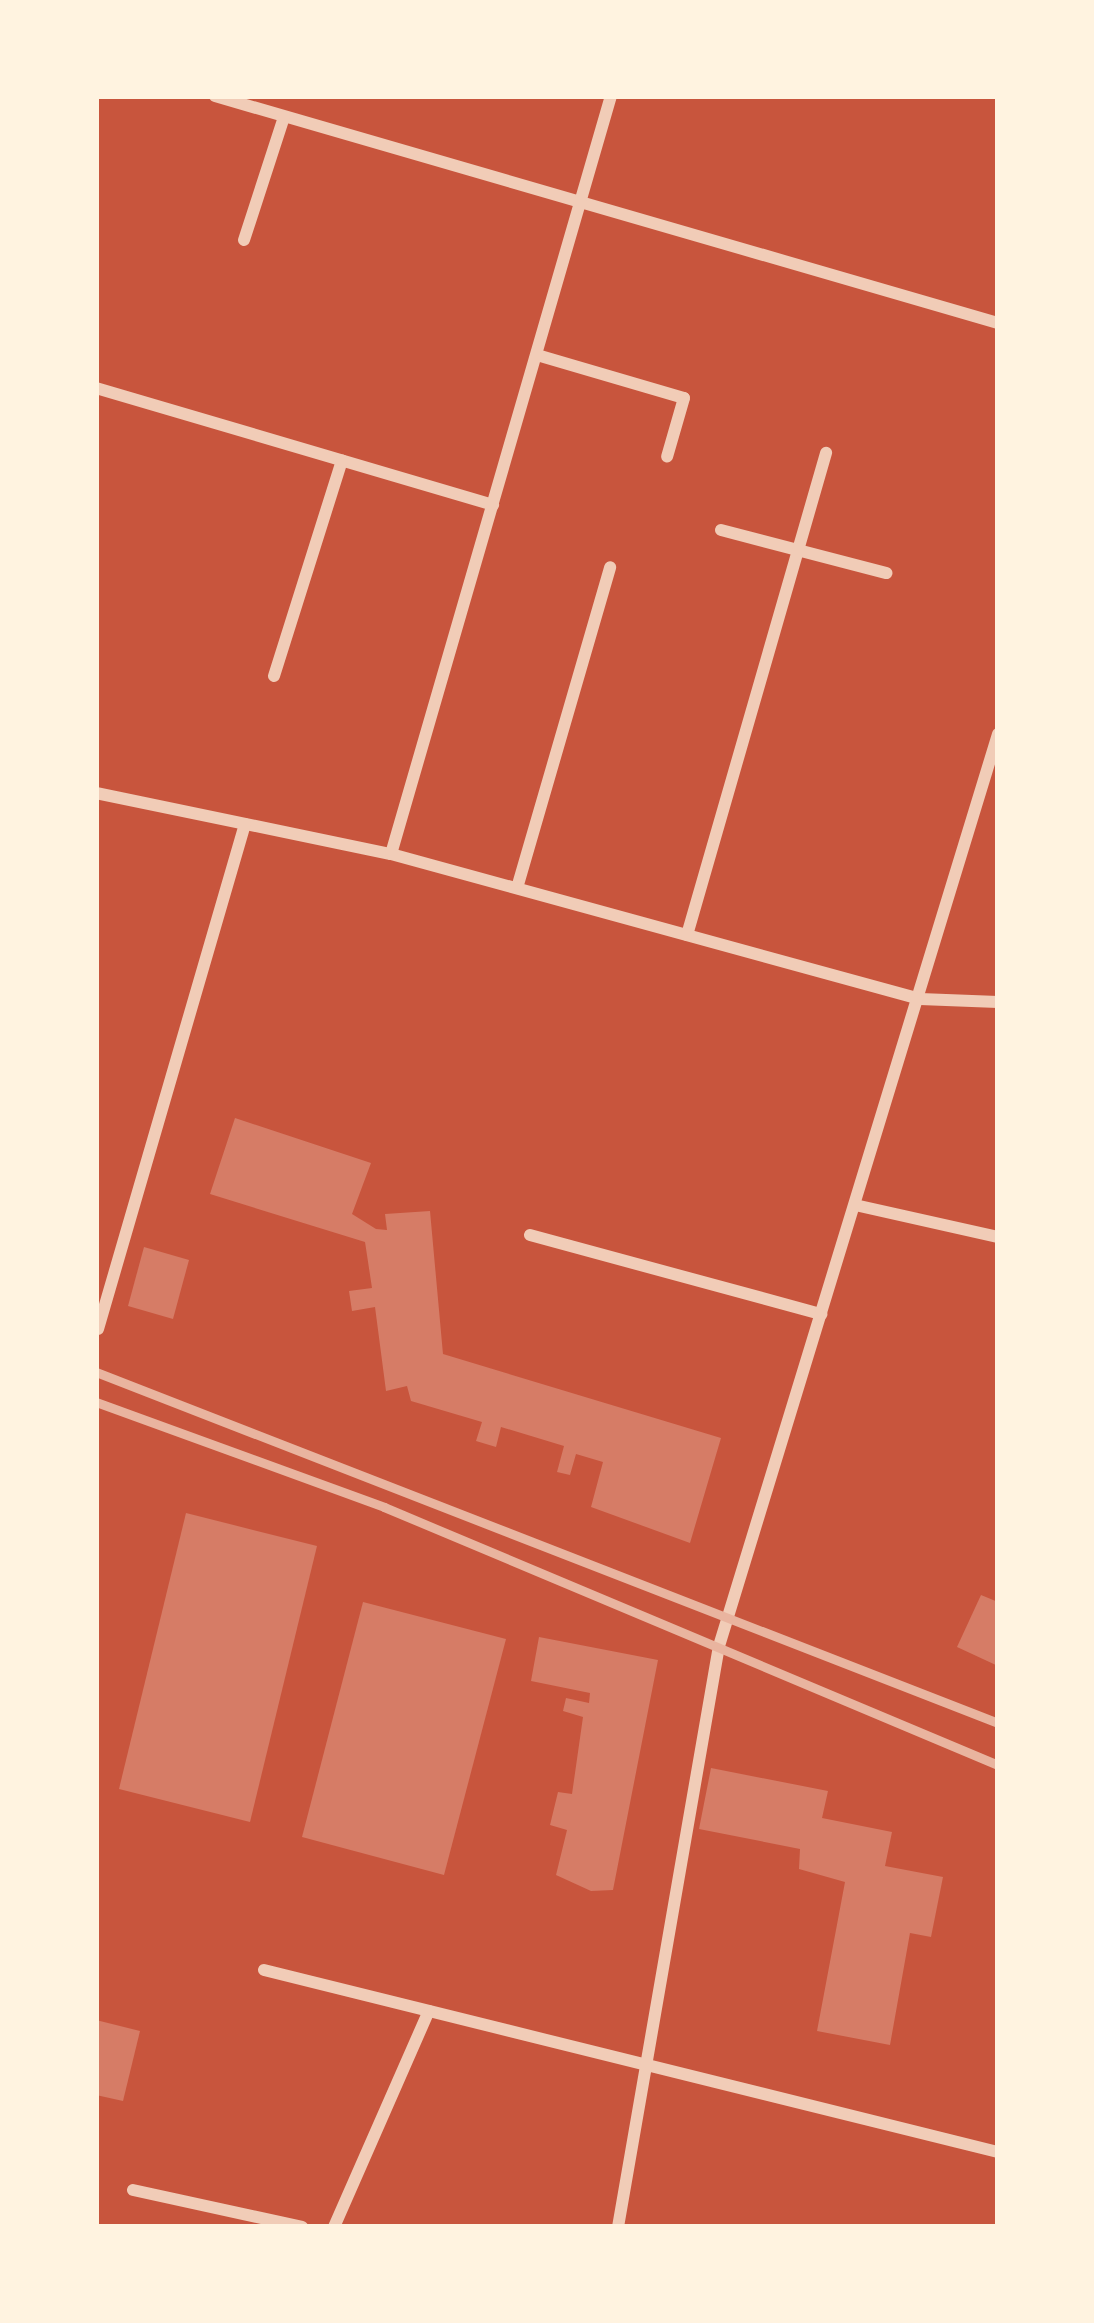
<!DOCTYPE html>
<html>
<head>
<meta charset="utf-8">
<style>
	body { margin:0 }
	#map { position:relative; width:1094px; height:2323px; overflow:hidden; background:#c8553d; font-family:"Asap Condensed",sans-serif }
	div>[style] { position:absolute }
	.building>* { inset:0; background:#d67c66 }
	.minor>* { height:12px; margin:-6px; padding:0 6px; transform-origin:6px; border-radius:6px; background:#f1ccb7 }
	.rail>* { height:9px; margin:-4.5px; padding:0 4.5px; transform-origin:4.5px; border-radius:4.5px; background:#e9b49f }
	span { translate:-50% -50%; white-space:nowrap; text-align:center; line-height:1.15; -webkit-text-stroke:10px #fff3e0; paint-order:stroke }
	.frame { position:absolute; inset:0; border:99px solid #fff3e0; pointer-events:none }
</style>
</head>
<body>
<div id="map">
	<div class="building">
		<div style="clip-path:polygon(235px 1118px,371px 1163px,352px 1214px,376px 1229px,387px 1230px,385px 1214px,430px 1211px,443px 1354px,721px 1438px,690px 1543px,591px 1507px,603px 1462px,576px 1454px,570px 1475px,557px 1472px,564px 1446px,501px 1427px,496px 1447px,476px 1441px,482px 1422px,411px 1401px,407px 1386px,386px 1391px,375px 1307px,352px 1311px,349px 1291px,372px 1288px,365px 1242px,210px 1194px)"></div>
		<div style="clip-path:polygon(144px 1247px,189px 1260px,173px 1319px,128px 1306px)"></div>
		<div style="clip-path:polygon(186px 1513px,317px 1546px,250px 1822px,119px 1789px)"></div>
		<div style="clip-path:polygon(981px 1595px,998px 1602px,998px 1666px,957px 1647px)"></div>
		<div style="clip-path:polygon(363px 1602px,506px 1639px,444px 1875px,302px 1837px)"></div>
		<div style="clip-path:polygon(539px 1637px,658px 1660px,613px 1890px,591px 1891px,556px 1875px,567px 1830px,550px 1825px,558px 1792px,572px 1794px,583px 1717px,563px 1711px,566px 1698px,589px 1703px,590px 1693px,531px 1681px)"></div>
		<div style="clip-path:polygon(711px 1768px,828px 1791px,822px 1818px,892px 1832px,885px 1866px,943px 1877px,931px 1937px,910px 1933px,890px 2045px,817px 2031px,845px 1882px,799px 1869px,800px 1849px,699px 1829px)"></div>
		<div style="clip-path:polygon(96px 2020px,140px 2031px,123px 2101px,96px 2095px)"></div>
	</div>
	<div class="minor">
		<div style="left:215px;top:96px;width:815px;rotate:16.17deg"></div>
		<div style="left:244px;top:240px;width:129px;rotate:-72deg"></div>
		<div style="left:537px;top:355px;width:153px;rotate:16.3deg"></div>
		<div style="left:684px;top:398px;width:61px;rotate:106.1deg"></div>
		<div style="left:96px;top:388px;width:414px;rotate:16.4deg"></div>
		<div style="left:721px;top:530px;width:171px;rotate:14.6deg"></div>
		<div style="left:274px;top:676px;width:226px;rotate:-72.5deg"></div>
		<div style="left:96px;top:793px;width:301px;rotate:11.7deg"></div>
		<div style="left:391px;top:854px;width:549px;rotate:15.33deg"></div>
		<div style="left:920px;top:999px;width:78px;rotate:2.2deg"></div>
		<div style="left:391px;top:854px;width:789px;rotate:-73.82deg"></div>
		<div style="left:517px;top:888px;width:334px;rotate:-73.8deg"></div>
		<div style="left:687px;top:935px;width:502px;rotate:-73.91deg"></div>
		<div style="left:855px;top:1205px;width:147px;rotate:12.6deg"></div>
		<div style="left:530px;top:1235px;width:302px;rotate:15.2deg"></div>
		<div style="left:98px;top:1329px;width:526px;rotate:-73.77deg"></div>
		<div style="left:264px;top:1970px;width:756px;rotate:13.93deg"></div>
		<div style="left:133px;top:2190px;width:173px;rotate:12.3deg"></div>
		<div style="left:334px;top:2227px;width:236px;rotate:-66.3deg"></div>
		<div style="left:618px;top:2227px;width:590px;rotate:-80.14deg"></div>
		<div style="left:719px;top:1646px;width:954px;rotate:-72.99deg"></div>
	</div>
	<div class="rail">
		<div style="left:96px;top:1372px;width:968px;rotate:21.26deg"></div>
		<div style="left:96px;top:1402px;width:307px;rotate:20deg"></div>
		<div style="left:384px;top:1507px;width:666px;rotate:22.79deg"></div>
	</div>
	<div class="frame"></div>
</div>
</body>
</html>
